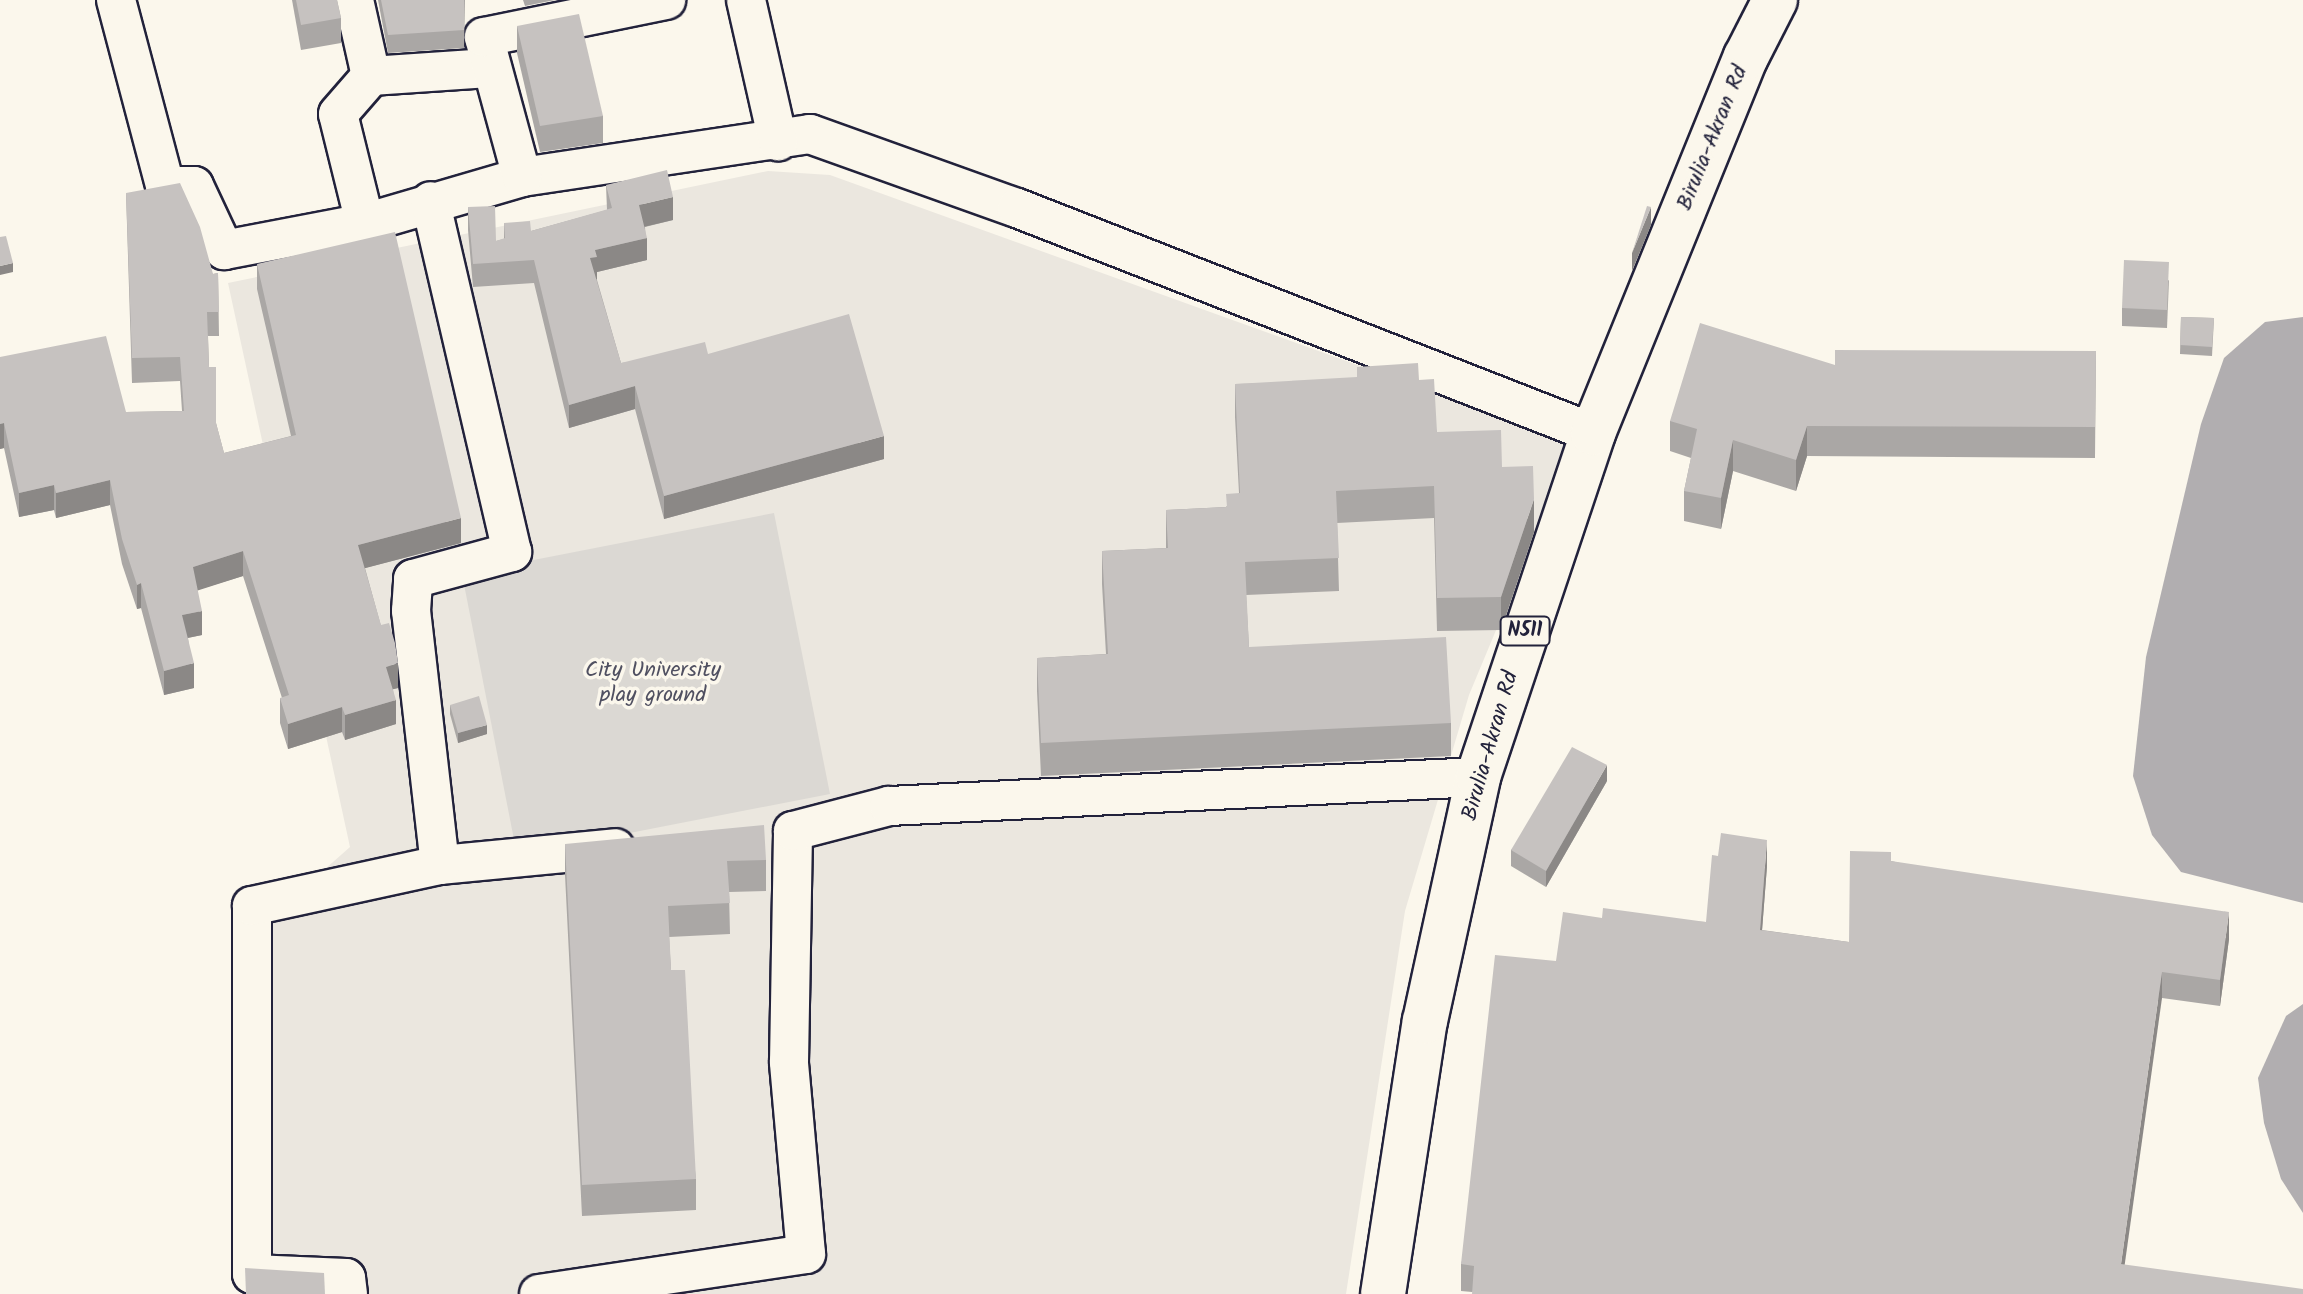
<!DOCTYPE html>
<html>
<head>
<meta charset="utf-8">
<style>
	body { margin:0 }
	#map { position:relative; width:2303px; height:1294px; overflow:hidden; background:#fbf7ec; font-family:Kalam,sans-serif }
	div>[style] { position:absolute }
	.built>* { inset:0; background:#ebe7df }
	.green>* { inset:0; background:#dbd8d3 }
	.water>* { inset:0; background:#b1aeb0 }
	.roads { filter:drop-shadow(2px 0 #22223b) drop-shadow(-2px 0 #22223b) drop-shadow(0 2px #22223b) drop-shadow(0 -2px #22223b) }
	.minor>* { height:38px; margin:-19px; padding:0 19px; transform-origin:19px; border-radius:19px; background:#fbf7ec }
	.highway>* { height:44px; margin:-22px; padding:0 22px; transform-origin:22px; border-radius:22px; background:#fbf7ec }
	.wall>* { inset:0; background:#aaa7a5 }
	.shaded-wall>* { inset:0; background:#8b8886 }
	.building>* { inset:0; background:#c6c2c0 }
	span { translate:-50% -50%; white-space:nowrap; text-align:center; line-height:1.15; -webkit-text-stroke:7px #fbf7ec; paint-order:stroke }
	.shield-label span { padding:2px 6px; background:#fbf7ec; border:2px solid; border-radius:6px; -webkit-text-stroke-width:0 }
	.shield-label { font-size:20px; color:#22223b; font-weight:700 }
	.street-label { font-size:22px; color:#22223b }
	.park-label { font-size:22px; color:#505061 }
</style>
</head>
<body>
<div id="map">
	<div class="built">
		<div style="clip-path:polygon(768px 171px,830px 175px,1574px 443px,1469px 695px,1405px 911px,1346px 1294px,254px 1294px,272px 916px,350px 847px,228px 283px)"></div>
	</div>
	<div class="green">
		<div style="clip-path:polygon(774px 513px,830px 794px,517px 855px,462px 574px)"></div>
	</div>
	<div class="water">
		<div style="clip-path:polygon(2303px 317px,2303px 903px,2181px 872px,2152px 835px,2133px 776px,2146px 657px,2201px 424px,2224px 358px,2265px 322px)"></div>
		<div style="clip-path:polygon(2303px 1004px,2303px 1213px,2281px 1179px,2264px 1123px,2258px 1078px,2286px 1016px)"></div>
	</div>
	<div class="roads">
		<div class="minor">
			<div style="left:116px;top:0;width:192px;rotate:75.2deg"></div>
			<div style="left:165px;top:186px;width:29px"></div>
			<div style="left:194px;top:186px;width:71px;rotate:64.9deg"></div>
			<div style="left:224px;top:250px;width:144px;rotate:-10.8deg"></div>
			<div style="left:365px;top:223px;width:164px;rotate:-16.3deg"></div>
			<div style="left:522px;top:177px;width:291px;rotate:-8.5deg"></div>
			<div style="left:810px;top:134px;width:220px;rotate:19.7deg"></div>
			<div style="left:1017px;top:208px;width:618px;rotate:21.34deg"></div>
			<div style="left:354px;top:0;width:78px;rotate:77.4deg"></div>
			<div style="left:371px;top:76px;width:118px;rotate:-3.9deg"></div>
			<div style="left:746px;top:0;width:145px;rotate:77.2deg"></div>
			<div style="left:522px;top:177px;width:145px;rotate:-105.2deg"></div>
			<div style="left:484px;top:37px;width:186px;rotate:-11.5deg"></div>
			<div style="left:365px;top:223px;width:112px;rotate:-103.9deg"></div>
			<div style="left:338px;top:114px;width:50px;rotate:-49deg"></div>
			<div style="left:440px;top:865px;width:176px;rotate:-5.5deg"></div>
			<div style="left:348px;top:1294px;width:16px;rotate:-97deg"></div>
			<div style="left:346px;top:1278px;width:94px;rotate:-177.6deg"></div>
			<div style="left:252px;top:1274px;width:368px;rotate:-90deg"></div>
			<div style="left:252px;top:906px;width:192px;rotate:-12.3deg"></div>
			<div style="left:440px;top:865px;width:256px;rotate:-96.5deg"></div>
			<div style="left:411px;top:611px;width:32px;rotate:-86deg"></div>
			<div style="left:413px;top:579px;width:103px;rotate:-15.3deg"></div>
			<div style="left:512px;top:552px;width:360px;rotate:-103.1deg"></div>
			<div style="left:539px;top:1294px;width:270px;rotate:-8.5deg"></div>
			<div style="left:806px;top:1254px;width:193px;rotate:-95.1deg"></div>
			<div style="left:789px;top:1062px;width:231px;rotate:-89deg"></div>
			<div style="left:793px;top:831px;width:99px;rotate:-14.6deg"></div>
			<div style="left:889px;top:806px;width:590px;rotate:-2.82deg"></div>
		</div>
		<div class="highway">
			<div style="left:1383px;top:1294px;width:276px;rotate:-81.3deg"></div>
			<div style="left:1425px;top:1021px;width:250px;rotate:-77.7deg"></div>
			<div style="left:1478px;top:777px;width:363px;rotate:-71.5deg"></div>
			<div style="left:1593px;top:433px;width:406px;rotate:-67.9deg"></div>
			<div style="left:1746px;top:57px;width:64px;rotate:-63deg"></div>
		</div>
	</div>
	<div class="wall">
		<div style="clip-path:polygon(292px 0,337px 0,341px 18px,341px 43px,301px 50px)"></div>
		<div style="clip-path:polygon(378px 0,465px 0,464px 48px,388px 53px)"></div>
		<div style="clip-path:polygon(523px 0,555px 0,525px 6px)"></div>
		<div style="clip-path:polygon(517px 26px,603px 116px,603px 143px,540px 152px,517px 53px)"></div>
		<div style="clip-path:polygon(606px 185px,673px 220px,645px 227px,647px 260px,597px 272px,597px 280px,621px 363px,708px 354px,884px 459px,664px 519px,635px 409px,569px 428px,534px 283px,473px 287px,468px 230px,468px 207px,496px 241px,504px 239px,504px 223px,531px 231px,607px 210px)"></div>
		<div style="clip-path:polygon(126px 193px,213px 274px,218px 273px,219px 336px,208px 336px,209px 367px,216px 423px,224px 453px,291px 436px,257px 289px,257px 264px,461px 543px,365px 568px,398px 688px,393px 689px,396px 724px,345px 740px,342px 732px,288px 749px,280px 723px,280px 698px,282px 698px,243px 576px,197px 590px,202px 635px,188px 638px,194px 688px,164px 695px,141px 608px,137px 609px,122px 564px,110px 505px,56px 518px,54px 510px,19px 517px,4px 448px,0 449px,0 357px,126px 412px,182px 411px,180px 381px,132px 383px)"></div>
		<div style="clip-path:polygon(2169px 280px,2167px 328px,2122px 326px,2122px 308px)"></div>
		<div style="clip-path:polygon(2181px 317px,2214px 318px,2212px 356px,2180px 354px)"></div>
		<div style="clip-path:polygon(2096px 351px,2095px 458px,1807px 456px,1796px 491px,1733px 471px,1721px 529px,1684px 521px,1684px 491px,1691px 458px,1670px 451px,1670px 421px,1835px 365px)"></div>
		<div style="clip-path:polygon(1419px 380px,1437px 432px,1502px 467px,1534px 532px,1501px 630px,1437px 631px,1434px 518px,1337px 523px,1339px 591px,1246px 595px,1249px 647px,1451px 723px,1451px 756px,1041px 776px,1037px 691px,1037px 658px,1106px 654px,1102px 584px,1102px 551px,1166px 548px,1166px 510px,1226px 507px,1239px 493px,1235px 417px,1235px 384px)"></div>
		<div style="clip-path:polygon(450px 705px,487px 734px,458px 743px,450px 714px)"></div>
		<div style="clip-path:polygon(1607px 781px,1546px 887px,1511px 866px,1511px 850px)"></div>
		<div style="clip-path:polygon(565px 844px,766px 860px,766px 891px,729px 892px,730px 934px,669px 937px,671px 970px,696px 1179px,696px 1210px,582px 1216px,565px 875px)"></div>
		<div style="clip-path:polygon(1891px 861px,2229px 939px,2220px 1006px,2162px 998px,1472px 1292px,1461px 1291px,1461px 1264px,1556px 961px,1602px 918px,1706px 922px,1767px 866px,1762px 930px,1849px 942px)"></div>
	</div>
	<div class="shaded-wall">
		<div style="clip-path:polygon(673px 197px,673px 220px,639px 228px,639px 205px)"></div>
		<div style="clip-path:polygon(1651px 207px,1651px 225px,1632px 271px,1632px 253px)"></div>
		<div style="clip-path:polygon(647px 238px,647px 260px,597px 272px,597px 279px,590px 281px,590px 258px,595px 250px)"></div>
		<div style="clip-path:polygon(13px 263px,13px 272px,0 275px,0 266px)"></div>
		<div style="clip-path:polygon(635px 386px,635px 409px,569px 428px,569px 405px)"></div>
		<div style="clip-path:polygon(4px 423px,4px 448px,0 449px,0 424px)"></div>
		<div style="clip-path:polygon(1807px 426px,1807px 456px,1796px 491px,1796px 460px)"></div>
		<div style="clip-path:polygon(884px 436px,884px 459px,664px 519px,664px 496px)"></div>
		<div style="clip-path:polygon(1733px 440px,1733px 471px,1721px 529px,1721px 498px)"></div>
		<div style="clip-path:polygon(110px 480px,110px 505px,56px 518px,56px 493px)"></div>
		<div style="clip-path:polygon(54px 485px,54px 510px,19px 517px,19px 493px)"></div>
		<div style="clip-path:polygon(1534px 499px,1534px 532px,1501px 630px,1501px 597px)"></div>
		<div style="clip-path:polygon(461px 518px,461px 543px,358px 570px,358px 545px)"></div>
		<div style="clip-path:polygon(243px 551px,243px 576px,193px 592px,193px 567px)"></div>
		<div style="clip-path:polygon(141px 583px,141px 608px,137px 609px,137px 585px)"></div>
		<div style="clip-path:polygon(202px 611px,202px 635px,182px 639px,182px 615px)"></div>
		<div style="clip-path:polygon(194px 663px,194px 688px,164px 695px,164px 671px)"></div>
		<div style="clip-path:polygon(398px 663px,398px 688px,386px 691px,386px 667px)"></div>
		<div style="clip-path:polygon(396px 700px,396px 724px,345px 740px,345px 715px)"></div>
		<div style="clip-path:polygon(342px 707px,342px 732px,288px 749px,288px 724px)"></div>
		<div style="clip-path:polygon(487px 725px,487px 734px,458px 743px,458px 733px)"></div>
		<div style="clip-path:polygon(1607px 765px,1607px 781px,1546px 887px,1546px 871px)"></div>
		<div style="clip-path:polygon(1767px 840px,1767px 866px,1760px 957px,1760px 930px)"></div>
		<div style="clip-path:polygon(2229px 912px,2229px 939px,2220px 1006px,2220px 980px)"></div>
		<div style="clip-path:polygon(2162px 972px,2162px 998px,2121px 1291px,2121px 1264px)"></div>
	</div>
	<div class="building">
		<div style="clip-path:polygon(296px 0,337px 0,341px 18px,301px 25px)"></div>
		<div style="clip-path:polygon(381px 0,464px 0,464px 30px,388px 35px)"></div>
		<div style="clip-path:polygon(579px 14px,603px 116px,540px 126px,517px 26px)"></div>
		<div style="clip-path:polygon(667px 170px,673px 197px,639px 205px,647px 238px,595px 250px,597px 257px,590px 258px,621px 363px,705px 342px,708px 354px,849px 314px,884px 436px,664px 496px,635px 386px,569px 405px,534px 260px,473px 264px,468px 207px,495px 206px,496px 241px,505px 238px,504px 223px,530px 221px,531px 231px,612px 208px,606px 185px)"></div>
		<div style="clip-path:polygon(180px 183px,200px 227px,213px 274px,218px 273px,219px 312px,207px 312px,209px 367px,216px 367px,216px 423px,224px 453px,296px 435px,257px 264px,395px 232px,461px 518px,358px 545px,381px 625px,389px 623px,395px 643px,398px 663px,386px 667px,396px 700px,345px 715px,342px 707px,288px 724px,280px 698px,289px 695px,243px 551px,193px 567px,202px 611px,182px 615px,194px 663px,164px 671px,141px 583px,137px 585px,122px 539px,110px 480px,56px 493px,54px 485px,19px 493px,4px 423px,0 424px,0 357px,106px 336px,126px 412px,184px 411px,180px 357px,132px 358px,126px 193px)"></div>
		<div style="clip-path:polygon(1647px 206px,1651px 207px,1632px 253px)"></div>
		<div style="clip-path:polygon(6px 236px,13px 263px,0 266px,0 237px)"></div>
		<div style="clip-path:polygon(2124px 260px,2169px 262px,2167px 310px,2122px 308px)"></div>
		<div style="clip-path:polygon(2181px 317px,2214px 318px,2212px 347px,2180px 345px)"></div>
		<div style="clip-path:polygon(1700px 323px,1835px 365px,1835px 350px,2096px 351px,2095px 427px,1807px 426px,1796px 460px,1733px 440px,1721px 498px,1684px 491px,1697px 429px,1670px 421px)"></div>
		<div style="clip-path:polygon(1418px 363px,1419px 380px,1434px 379px,1437px 432px,1501px 430px,1502px 467px,1533px 466px,1534px 499px,1501px 597px,1437px 598px,1434px 486px,1336px 491px,1339px 558px,1245px 562px,1249px 647px,1446px 637px,1451px 723px,1041px 743px,1037px 658px,1108px 654px,1102px 551px,1168px 548px,1166px 510px,1227px 507px,1226px 494px,1240px 493px,1235px 384px,1357px 377px,1357px 367px)"></div>
		<div style="clip-path:polygon(479px 696px,487px 725px,458px 733px,450px 705px)"></div>
		<div style="clip-path:polygon(1572px 747px,1607px 765px,1546px 871px,1511px 850px)"></div>
		<div style="clip-path:polygon(764px 825px,766px 860px,727px 861px,730px 903px,668px 906px,671px 970px,685px 970px,696px 1179px,582px 1185px,565px 844px)"></div>
		<div style="clip-path:polygon(1721px 833px,1767px 840px,1760px 930px,1849px 942px,1850px 851px,1891px 852px,1891px 861px,2229px 912px,2220px 980px,2162px 972px,2121px 1264px,2303px 1289px,2303px 1294px,1472px 1294px,1474px 1266px,1461px 1264px,1495px 955px,1556px 961px,1563px 912px,1602px 918px,1603px 908px,1706px 922px,1712px 855px,1718px 856px)"></div>
		<div style="clip-path:polygon(245px 1268px,324px 1273px,325px 1294px,246px 1294px)"></div>
	</div>
	<div class="shield-label">
		<span style="left:1525px;top:631px">N511</span>
	</div>
	<div class="street-label">
		<span style="left:1713px;top:138px;rotate:-68deg">Birulia-Akran Rd</span>
		<span style="left:1491px;top:746px;rotate:-74deg">Birulia-Akran Rd</span>
	</div>
	<div class="park-label">
		<span style="left:653px;top:683px">City University<br>play ground</span>
	</div>
</div>
</body>
</html>
